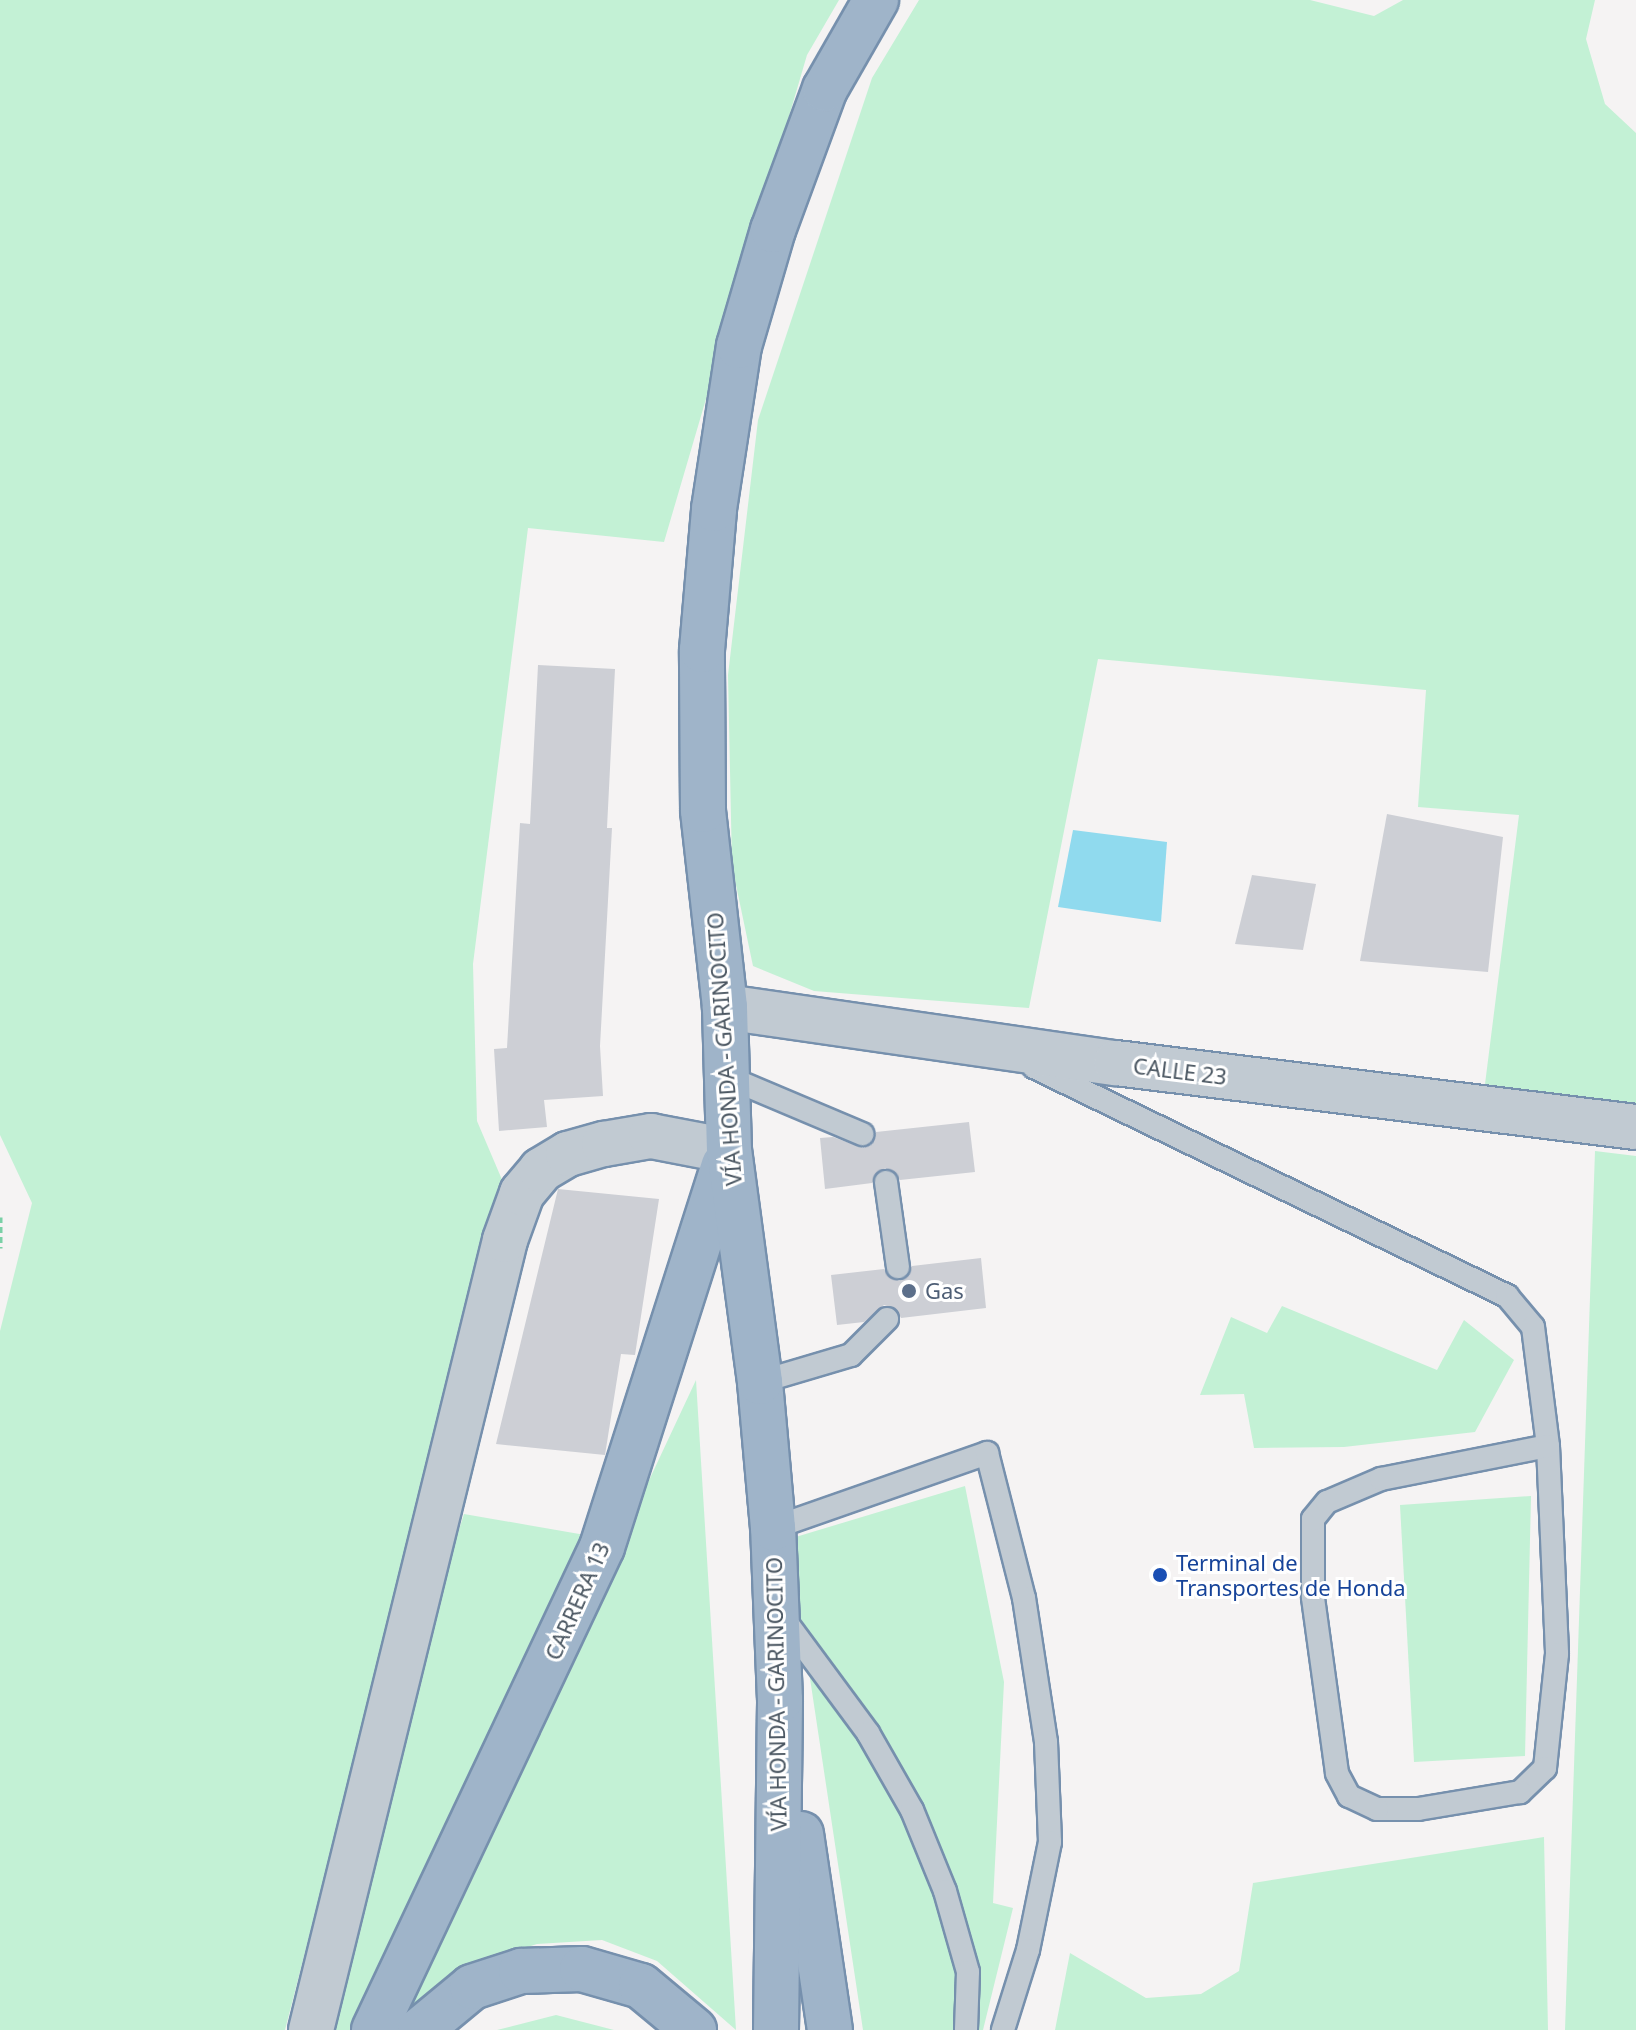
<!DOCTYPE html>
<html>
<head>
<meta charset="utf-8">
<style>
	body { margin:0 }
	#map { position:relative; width:1636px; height:2030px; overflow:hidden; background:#f5f3f3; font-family:"Noto Sans",sans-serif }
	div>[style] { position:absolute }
	.green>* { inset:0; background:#c3f1d5 }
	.water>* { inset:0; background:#90daee }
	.building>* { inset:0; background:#cdcfd5 }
	.path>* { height:5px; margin-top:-2.5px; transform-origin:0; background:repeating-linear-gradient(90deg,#7ad0a6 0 6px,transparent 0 10px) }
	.roads { filter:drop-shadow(2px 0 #7690ad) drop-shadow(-2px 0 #7690ad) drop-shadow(0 2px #7690ad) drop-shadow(0 -2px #7690ad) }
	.service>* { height:22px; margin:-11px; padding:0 11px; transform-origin:11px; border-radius:11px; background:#c1cad2 }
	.minor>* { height:44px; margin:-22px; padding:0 22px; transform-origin:22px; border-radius:22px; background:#c1cad2 }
	.trunk>* { height:44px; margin:-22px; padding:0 22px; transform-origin:22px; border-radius:22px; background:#9fb4c9 }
	.dots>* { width:22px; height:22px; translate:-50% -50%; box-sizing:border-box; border:4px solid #fff; border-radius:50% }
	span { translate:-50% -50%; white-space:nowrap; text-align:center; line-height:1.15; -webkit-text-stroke:6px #fff; paint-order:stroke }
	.street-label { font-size:22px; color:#4a5661 }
	.service-label { font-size:22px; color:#4e5e75 }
	.left { translate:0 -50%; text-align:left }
	.transit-label { font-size:22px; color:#164399 }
</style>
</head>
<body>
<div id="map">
	<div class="green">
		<div style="clip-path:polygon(0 0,839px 0,807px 55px,664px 542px,528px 528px,473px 964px,477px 1121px,503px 1182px,285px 2030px,0 2030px,0 1331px,32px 1203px,0 1135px)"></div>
		<div style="clip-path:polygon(919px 0,1310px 0,1374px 16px,1403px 0,1595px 0,1586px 39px,1605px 104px,1636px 133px,1636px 1113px,1485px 1084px,1519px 815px,1418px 807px,1426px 690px,1098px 659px,1029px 1008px,814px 991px,753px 966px,732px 866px,728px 675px,758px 420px,872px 78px)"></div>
		<div style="clip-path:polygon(1595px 1151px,1636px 1156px,1636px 2030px,1565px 2030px)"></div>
		<div style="clip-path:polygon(1282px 1306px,1437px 1370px,1464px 1320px,1514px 1360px,1475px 1432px,1344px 1447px,1254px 1448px,1244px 1394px,1200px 1395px,1231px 1317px,1267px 1333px)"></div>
		<div style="clip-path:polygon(696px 1380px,736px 2030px,657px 1961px,602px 1940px,537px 1944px,472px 1965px,399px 2014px)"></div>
		<div style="clip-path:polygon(965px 1486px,1004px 1682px,993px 1903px,1013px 1908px,983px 2030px,863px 2030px,789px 1539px)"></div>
		<div style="clip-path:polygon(1531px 1496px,1525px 1756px,1414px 1762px,1400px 1505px)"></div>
		<div style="clip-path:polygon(464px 1514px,591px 1536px,359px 2030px,329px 2030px,423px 1641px)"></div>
		<div style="clip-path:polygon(1544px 1837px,1548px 2030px,1055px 2030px,1070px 1953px,1146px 1998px,1201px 1994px,1239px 1971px,1253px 1883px)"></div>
		<div style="clip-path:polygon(556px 2015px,614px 2030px,497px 2030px)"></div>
	</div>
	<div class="water">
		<div style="clip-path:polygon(1073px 830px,1167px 842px,1161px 922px,1058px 907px)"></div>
	</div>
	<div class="building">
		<div style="clip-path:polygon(538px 665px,615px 669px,607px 828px,612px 828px,600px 1046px,603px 1096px,544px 1100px,547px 1127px,499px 1131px,494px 1049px,507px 1048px,520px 823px,530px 824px)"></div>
		<div style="clip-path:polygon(1387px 814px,1503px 837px,1488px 972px,1360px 961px)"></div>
		<div style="clip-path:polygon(1252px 875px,1316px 884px,1303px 950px,1235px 944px)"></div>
		<div style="clip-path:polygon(969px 1122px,975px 1172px,900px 1180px,885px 1168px,872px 1183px,825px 1189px,820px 1138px,833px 1137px,863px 1148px,871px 1145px,876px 1132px)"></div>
		<div style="clip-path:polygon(558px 1189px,659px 1199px,635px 1355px,621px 1354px,605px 1455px,496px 1444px)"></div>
		<div style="clip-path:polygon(981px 1258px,986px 1308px,901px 1318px,896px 1309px,884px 1305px,864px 1322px,837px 1325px,831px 1275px,884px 1269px,899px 1281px,912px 1266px)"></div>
	</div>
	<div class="path">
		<div style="left:0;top:1217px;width:31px;rotate:90deg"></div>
	</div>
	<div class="roads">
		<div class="service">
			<div style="left:1034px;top:1067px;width:526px;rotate:25.83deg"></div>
			<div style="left:1507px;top:1296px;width:40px;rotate:50deg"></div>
			<div style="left:1533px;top:1327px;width:120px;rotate:82.8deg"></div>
			<div style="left:1548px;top:1446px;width:208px;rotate:87.5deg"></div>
			<div style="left:1557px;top:1654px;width:115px;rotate:96deg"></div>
			<div style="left:1545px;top:1768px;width:35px;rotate:136deg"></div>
			<div style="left:1520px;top:1792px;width:103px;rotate:170.5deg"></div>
			<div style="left:1418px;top:1809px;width:41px;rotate:180deg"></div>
			<div style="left:1377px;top:1809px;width:31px;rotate:-155deg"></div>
			<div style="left:1349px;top:1796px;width:26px;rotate:-118deg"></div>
			<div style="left:1337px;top:1773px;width:178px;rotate:-97.8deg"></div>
			<div style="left:1313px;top:1597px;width:78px;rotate:-90deg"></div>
			<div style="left:1313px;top:1519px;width:22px;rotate:-51deg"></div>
			<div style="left:1327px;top:1502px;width:59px;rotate:-23.1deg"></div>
			<div style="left:1381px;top:1479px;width:170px;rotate:-11.2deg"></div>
			<div style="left:727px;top:1077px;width:147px;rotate:22.9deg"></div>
			<div style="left:886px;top:1182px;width:86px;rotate:82deg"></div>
			<div style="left:760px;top:1382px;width:95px;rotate:-16.5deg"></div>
			<div style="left:851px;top:1355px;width:51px;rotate:-45deg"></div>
			<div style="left:773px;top:1528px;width:227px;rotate:-19.3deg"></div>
			<div style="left:987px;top:1453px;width:150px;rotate:75.7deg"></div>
			<div style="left:1024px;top:1598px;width:146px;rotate:81.3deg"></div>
			<div style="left:1046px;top:1742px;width:100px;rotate:87.7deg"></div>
			<div style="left:1050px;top:1842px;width:110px;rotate:101.5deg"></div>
			<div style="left:1028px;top:1950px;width:84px;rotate:107.4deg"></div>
			<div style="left:783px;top:1618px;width:143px;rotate:53.5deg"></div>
			<div style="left:868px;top:1733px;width:89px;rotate:60.3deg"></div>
			<div style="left:912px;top:1810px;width:87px;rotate:67.8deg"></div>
			<div style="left:945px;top:1891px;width:84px;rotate:74.1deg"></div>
			<div style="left:968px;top:1972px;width:58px;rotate:92deg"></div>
		</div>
		<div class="minor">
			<div style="left:725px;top:1007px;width:395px;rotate:8.2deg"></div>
			<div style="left:1116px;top:1063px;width:524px;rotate:7.02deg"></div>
			<div style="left:311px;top:2030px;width:813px;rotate:-76.2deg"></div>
			<div style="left:505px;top:1240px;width:50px;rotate:-70.1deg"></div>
			<div style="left:522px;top:1193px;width:30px;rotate:-50deg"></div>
			<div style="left:541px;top:1170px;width:31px;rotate:-31deg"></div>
			<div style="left:568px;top:1154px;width:37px;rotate:-16deg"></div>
			<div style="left:604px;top:1144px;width:48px;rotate:-9.7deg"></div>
			<div style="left:651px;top:1136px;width:79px;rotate:10.9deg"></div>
		</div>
		<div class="trunk">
			<div style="left:801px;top:1834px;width:198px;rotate:81.6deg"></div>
			<div style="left:374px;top:2030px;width:534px;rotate:-64.73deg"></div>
			<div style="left:602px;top:1547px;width:401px;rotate:-72.3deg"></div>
			<div style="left:420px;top:2030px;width:67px;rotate:-39.6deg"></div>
			<div style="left:472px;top:1987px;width:52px;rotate:-18.1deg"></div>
			<div style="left:521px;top:1971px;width:61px;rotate:-1.9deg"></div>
			<div style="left:582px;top:1969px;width:61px;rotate:16.1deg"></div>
			<div style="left:641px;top:1986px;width:69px;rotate:39.7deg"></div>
			<div style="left:776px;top:2030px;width:330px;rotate:-89.3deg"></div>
			<div style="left:780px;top:1700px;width:172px;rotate:-92.3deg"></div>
			<div style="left:773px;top:1528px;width:147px;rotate:-95.1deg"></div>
			<div style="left:760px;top:1382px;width:233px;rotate:-97.6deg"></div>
			<div style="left:729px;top:1151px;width:144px;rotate:-91.6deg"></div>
			<div style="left:725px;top:1007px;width:198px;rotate:-96.4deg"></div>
			<div style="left:703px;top:810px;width:160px;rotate:-90.4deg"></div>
			<div style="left:702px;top:650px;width:142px;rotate:-85.1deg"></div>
			<div style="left:714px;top:509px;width:165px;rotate:-81.3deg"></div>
			<div style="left:739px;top:346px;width:121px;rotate:-73.7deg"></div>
			<div style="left:773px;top:230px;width:150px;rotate:-69.8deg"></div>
			<div style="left:825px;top:89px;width:103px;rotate:-60.2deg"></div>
		</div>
	</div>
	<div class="dots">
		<div style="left:909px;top:1291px;background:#5c6f8a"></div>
		<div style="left:1160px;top:1575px;background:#1a4fb4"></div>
	</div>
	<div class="street-label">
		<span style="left:724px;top:1049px;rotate:-94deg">VÍA HONDA - GARINOCITO</span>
		<span style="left:1180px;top:1071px;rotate:7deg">CALLE 23</span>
		<span style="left:577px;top:1601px;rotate:-66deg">CARRERA 13</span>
		<span style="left:776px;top:1694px;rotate:-91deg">VÍA HONDA - GARINOCITO</span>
	</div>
	<div class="service-label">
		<span class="left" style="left:925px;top:1291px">Gas</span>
	</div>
	<div class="transit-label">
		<span class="left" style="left:1176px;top:1575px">Terminal de<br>Transportes de Honda</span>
	</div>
</div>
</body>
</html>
